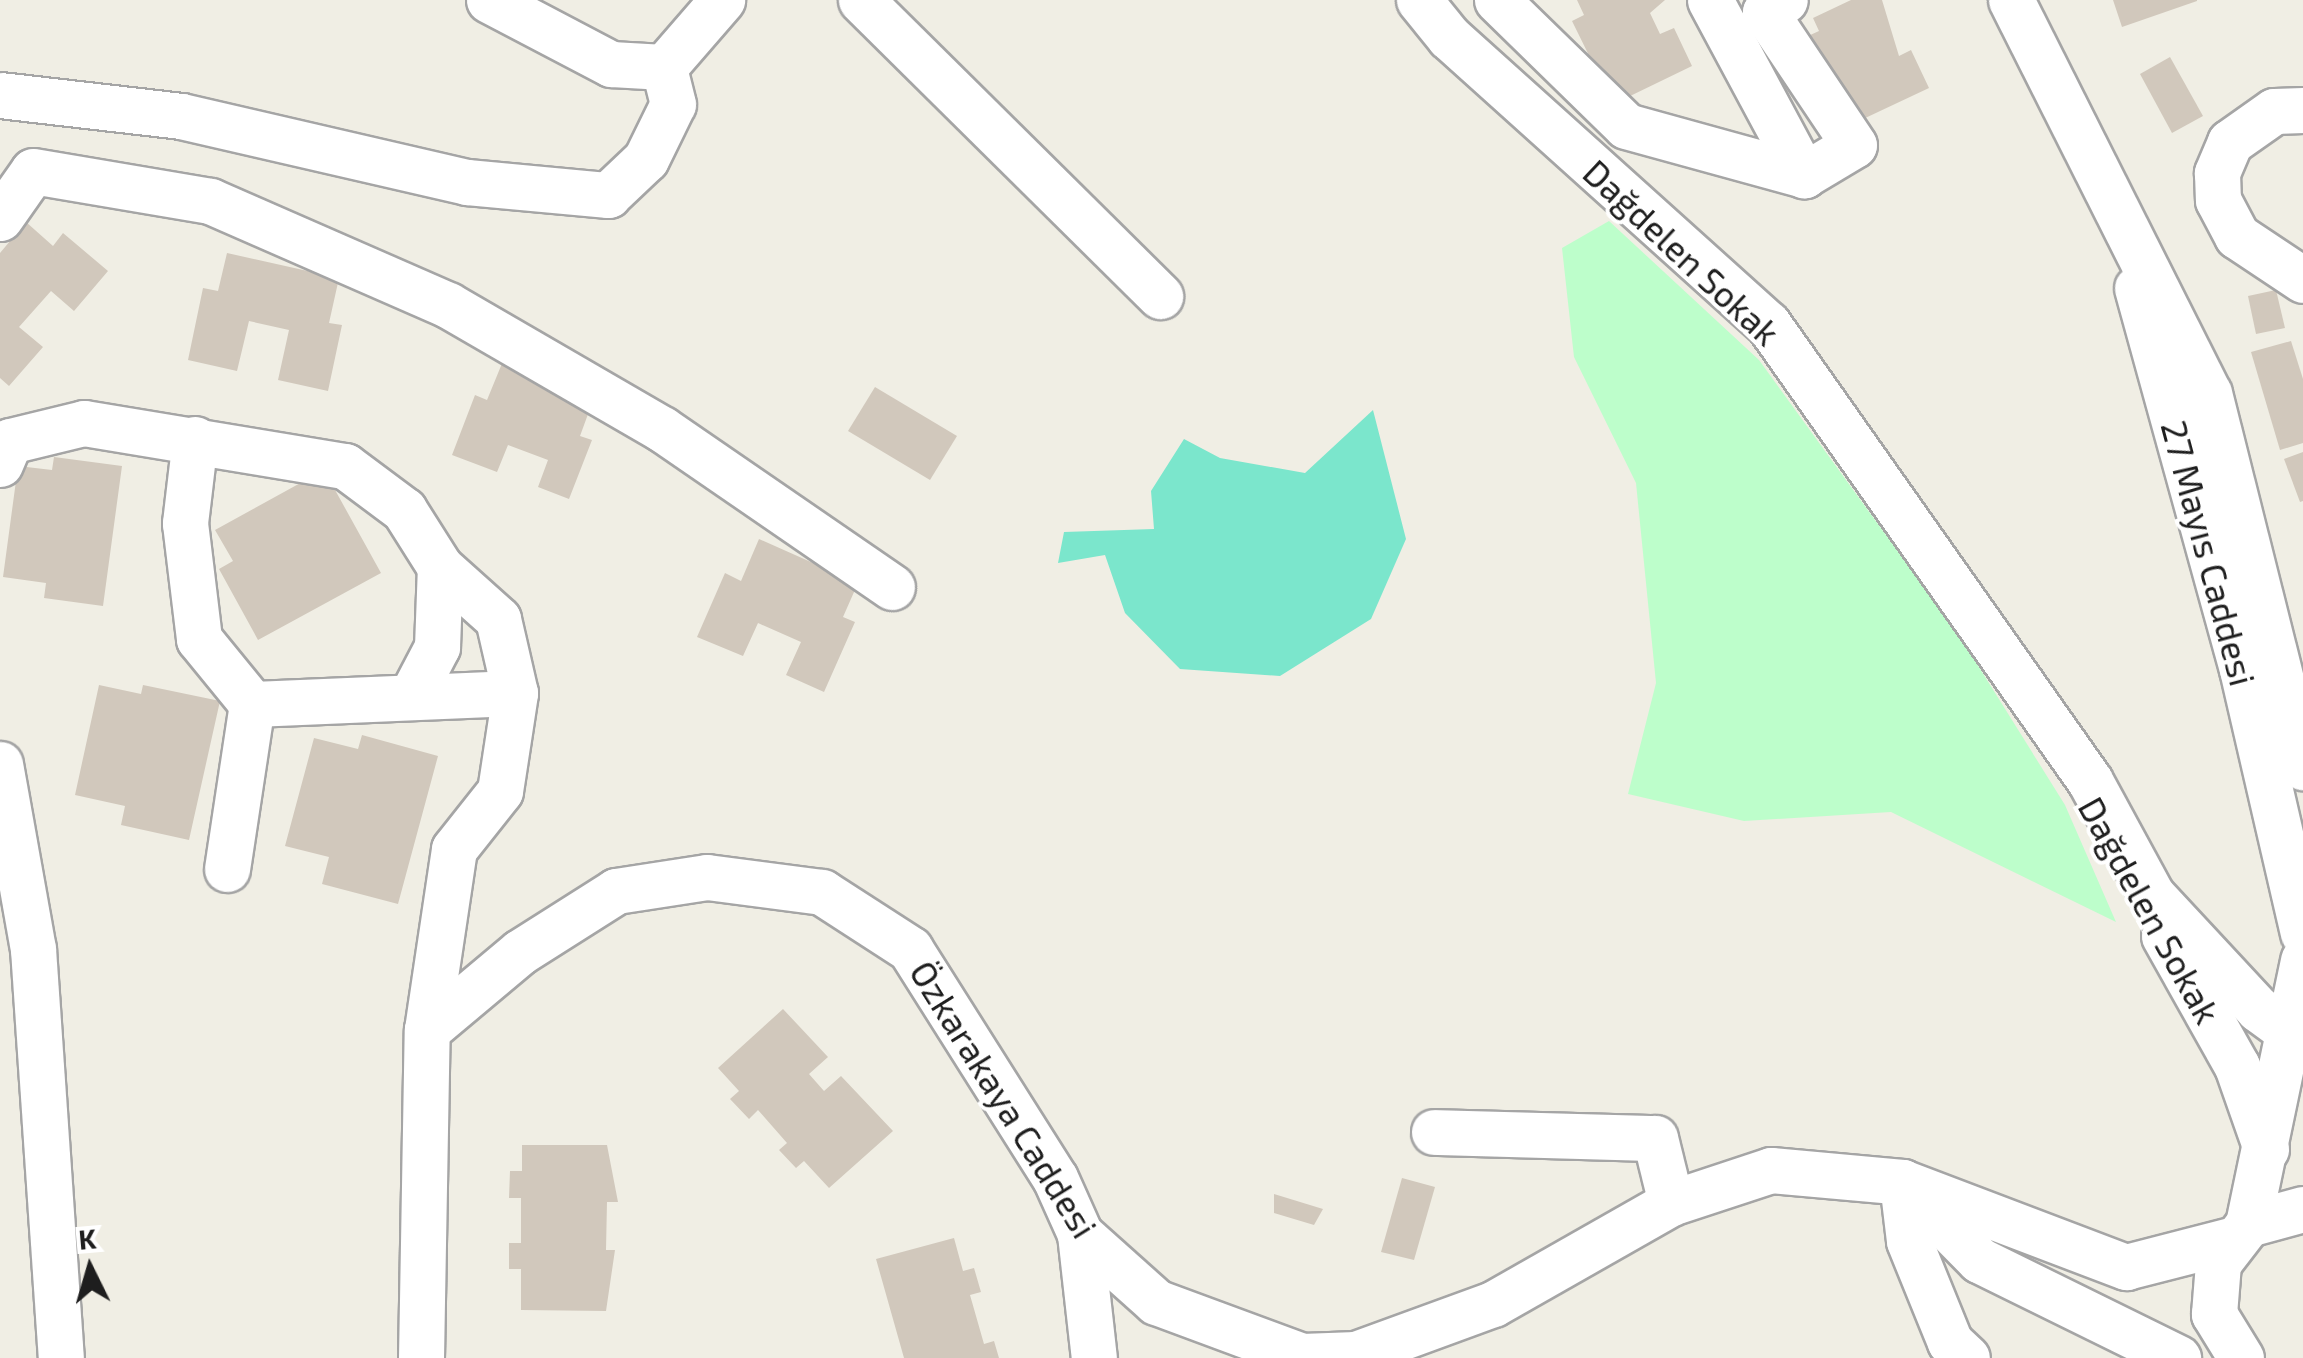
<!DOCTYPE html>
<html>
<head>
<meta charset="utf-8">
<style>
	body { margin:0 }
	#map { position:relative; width:2303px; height:1358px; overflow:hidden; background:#f0eee4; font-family:"Exo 2",sans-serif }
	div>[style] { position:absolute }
	.park>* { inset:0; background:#bdfecb }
	.pitch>* { inset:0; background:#7be6cc }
	.building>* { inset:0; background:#d1c8bc }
	.roads { filter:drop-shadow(2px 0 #a5a5a5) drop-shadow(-2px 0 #a5a5a5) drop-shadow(0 2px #a5a5a5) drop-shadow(0 -2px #a5a5a5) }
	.minor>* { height:45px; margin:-22.5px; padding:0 22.5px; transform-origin:22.5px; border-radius:22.5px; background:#fff }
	span { translate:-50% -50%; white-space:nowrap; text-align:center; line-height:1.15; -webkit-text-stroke:8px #fff; paint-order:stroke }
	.street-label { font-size:35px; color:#1e1e1e }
	.north { position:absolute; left:40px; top:1218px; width:100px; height:100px; -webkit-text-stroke:8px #fff; paint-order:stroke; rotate:355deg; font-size:28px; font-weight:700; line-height:40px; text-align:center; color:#1e1e1e }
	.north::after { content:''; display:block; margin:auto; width:35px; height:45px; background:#1e1e1e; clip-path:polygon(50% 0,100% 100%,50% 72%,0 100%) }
</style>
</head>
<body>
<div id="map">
	<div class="park">
		<div style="clip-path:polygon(1609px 221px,1759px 360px,1962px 640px,2065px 805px,2116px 922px,1891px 812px,1744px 821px,1628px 794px,1656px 683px,1636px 483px,1574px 357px,1562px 248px)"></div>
	</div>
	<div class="pitch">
		<div style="clip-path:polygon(1373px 410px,1406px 539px,1371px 619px,1280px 676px,1180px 669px,1125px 613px,1105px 555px,1058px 563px,1064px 532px,1154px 529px,1151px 491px,1184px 439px,1220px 458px,1305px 473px)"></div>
	</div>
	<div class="building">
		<div style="clip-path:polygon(1577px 0,1665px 0,1650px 13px,1660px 34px,1674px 28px,1692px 66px,1626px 98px,1620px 86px,1607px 92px,1572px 21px,1584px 15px)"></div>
		<div style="clip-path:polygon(1851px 0,1882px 0,1899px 56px,1911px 50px,1929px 88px,1861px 120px,1852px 101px,1841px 106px,1808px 36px,1819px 31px,1813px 18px)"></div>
		<div style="clip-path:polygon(2113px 0,2197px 0,2197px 1px,2122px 27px)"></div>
		<div style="clip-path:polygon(2170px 57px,2203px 116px,2172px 133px,2140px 74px)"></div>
		<div style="clip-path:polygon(26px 222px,53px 246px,63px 233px,108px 271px,74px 311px,51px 291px,19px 327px,43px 347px,9px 386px,0 378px,0 253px)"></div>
		<div style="clip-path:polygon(227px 253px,339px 278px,329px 323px,342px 325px,328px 391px,278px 380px,289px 330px,249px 321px,237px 371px,188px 360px,203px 288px,218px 291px)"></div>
		<div style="clip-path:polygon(2276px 290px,2285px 328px,2256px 334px,2248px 296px)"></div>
		<div style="clip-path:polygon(2291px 341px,2303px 379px,2303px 443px,2280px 450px,2251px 352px)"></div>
		<div style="clip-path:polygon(503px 361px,595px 395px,580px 436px,592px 440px,569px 499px,538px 487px,548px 460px,508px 445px,497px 472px,452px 455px,475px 395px,487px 400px)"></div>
		<div style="clip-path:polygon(875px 387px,957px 436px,930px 480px,848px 431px)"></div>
		<div style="clip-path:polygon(2303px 452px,2303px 501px,2300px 502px,2284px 459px)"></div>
		<div style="clip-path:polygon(54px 457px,122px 466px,103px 606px,44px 598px,46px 583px,3px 577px,18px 466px,52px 470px)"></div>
		<div style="clip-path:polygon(324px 470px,381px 573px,258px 640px,219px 569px,233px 561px,215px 530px)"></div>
		<div style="clip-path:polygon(759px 539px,858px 583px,843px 617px,855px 622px,824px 692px,786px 675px,801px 642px,758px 623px,743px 656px,697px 637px,725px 573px,741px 581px)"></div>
		<div style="clip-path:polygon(99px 685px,141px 694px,143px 685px,220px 701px,189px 840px,121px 825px,125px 806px,75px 795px)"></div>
		<div style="clip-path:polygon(362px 735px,438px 756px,398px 904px,322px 884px,329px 857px,285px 846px,314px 738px,358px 749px)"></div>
		<div style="clip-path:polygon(783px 1009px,828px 1057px,809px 1074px,824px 1091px,841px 1076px,893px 1131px,829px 1188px,804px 1161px,796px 1168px,779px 1150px,787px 1143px,758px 1110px,749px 1119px,730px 1099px,739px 1091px,718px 1068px)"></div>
		<div style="clip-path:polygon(522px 1145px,607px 1145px,618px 1202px,607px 1202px,606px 1250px,615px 1250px,606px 1311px,521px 1310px,521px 1269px,509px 1269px,509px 1243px,521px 1243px,521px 1198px,509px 1198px,510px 1171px,522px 1171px)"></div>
		<div style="clip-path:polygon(1402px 1178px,1435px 1187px,1414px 1260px,1381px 1252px)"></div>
		<div style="clip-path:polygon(1274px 1194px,1323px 1209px,1314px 1225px,1274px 1213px)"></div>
		<div style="clip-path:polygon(954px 1238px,963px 1271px,974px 1268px,981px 1292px,970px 1295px,984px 1344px,994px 1341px,999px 1358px,904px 1358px,876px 1259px)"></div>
	</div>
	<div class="roads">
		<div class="minor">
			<div style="left:489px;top:0;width:138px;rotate:27.7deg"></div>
			<div style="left:611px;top:64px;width:53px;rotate:3.2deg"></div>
			<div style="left:664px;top:67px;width:89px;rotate:-49.1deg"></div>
			<div style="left:861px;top:0;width:421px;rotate:44.7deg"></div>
			<div style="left:1419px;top:0;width:48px;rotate:51deg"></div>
			<div style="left:1449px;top:37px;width:429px;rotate:42deg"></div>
			<div style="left:1768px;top:324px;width:559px;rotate:54.83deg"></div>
			<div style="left:2090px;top:781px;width:130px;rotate:61.5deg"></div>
			<div style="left:2152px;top:895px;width:156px;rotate:47.1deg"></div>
			<div style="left:2258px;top:1009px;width:56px;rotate:36.3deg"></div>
			<div style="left:1497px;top:0;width:180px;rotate:44.3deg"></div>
			<div style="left:1626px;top:126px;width:185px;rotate:15.4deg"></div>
			<div style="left:1804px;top:175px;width:58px;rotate:-31deg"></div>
			<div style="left:1854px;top:145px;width:160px;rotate:-123.8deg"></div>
			<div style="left:1765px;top:12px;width:23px;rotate:-31deg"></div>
			<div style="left:1710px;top:0;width:199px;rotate:61.8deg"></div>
			<div style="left:2011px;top:0;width:440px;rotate:63.3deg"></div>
			<div style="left:2209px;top:393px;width:386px;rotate:75.9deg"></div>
			<div style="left:0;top:95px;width:182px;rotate:6.6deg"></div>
			<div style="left:181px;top:116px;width:294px;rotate:13deg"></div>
			<div style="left:467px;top:182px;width:142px;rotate:5.3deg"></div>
			<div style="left:608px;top:195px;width:52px;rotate:-43.5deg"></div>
			<div style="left:646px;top:159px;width:61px;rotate:-63.9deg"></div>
			<div style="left:673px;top:104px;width:38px;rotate:-104deg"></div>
			<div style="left:2303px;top:110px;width:29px;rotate:178deg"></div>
			<div style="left:2274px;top:111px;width:54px;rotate:144.8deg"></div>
			<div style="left:2230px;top:142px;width:34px;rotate:113deg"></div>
			<div style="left:2217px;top:173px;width:27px;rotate:88deg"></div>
			<div style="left:2218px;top:200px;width:41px;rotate:62.2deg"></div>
			<div style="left:2237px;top:236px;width:79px;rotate:33.7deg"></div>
			<div style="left:0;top:218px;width:57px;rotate:-54.9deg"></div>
			<div style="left:33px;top:171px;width:180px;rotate:9.6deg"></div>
			<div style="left:210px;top:201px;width:260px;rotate:23.6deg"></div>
			<div style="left:448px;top:305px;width:247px;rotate:30.1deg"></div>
			<div style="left:662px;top:429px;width:279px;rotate:34.5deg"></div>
			<div style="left:2137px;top:288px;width:395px;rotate:74.6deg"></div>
			<div style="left:2242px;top:669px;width:271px;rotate:77deg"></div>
			<div style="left:195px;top:439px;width:85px;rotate:96.8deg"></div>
			<div style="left:185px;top:523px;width:117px;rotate:83.1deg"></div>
			<div style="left:199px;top:639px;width:84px;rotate:50.8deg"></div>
			<div style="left:252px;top:704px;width:263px;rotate:-2.4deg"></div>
			<div style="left:0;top:464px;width:25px;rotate:-67deg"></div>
			<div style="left:10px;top:441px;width:76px;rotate:-13.7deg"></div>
			<div style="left:84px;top:423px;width:265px;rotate:9.4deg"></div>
			<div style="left:345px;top:466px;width:74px;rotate:36.7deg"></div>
			<div style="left:404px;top:510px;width:67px;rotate:57.7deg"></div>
			<div style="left:440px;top:567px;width:78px;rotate:41.9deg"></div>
			<div style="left:498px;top:619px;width:76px;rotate:77.1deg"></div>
			<div style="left:515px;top:693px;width:99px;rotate:98.7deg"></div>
			<div style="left:500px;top:791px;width:74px;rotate:128.4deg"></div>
			<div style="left:454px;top:849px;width:183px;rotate:98.5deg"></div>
			<div style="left:414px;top:691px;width:50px;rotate:-62.4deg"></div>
			<div style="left:437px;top:647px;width:80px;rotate:-87.9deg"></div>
			<div style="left:0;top:764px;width:188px;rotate:79.9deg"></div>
			<div style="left:33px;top:949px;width:410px;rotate:86.1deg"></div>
			<div style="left:227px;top:869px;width:167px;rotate:-81.4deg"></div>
			<div style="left:2164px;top:936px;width:149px;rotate:60.7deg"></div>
			<div style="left:2237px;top:1066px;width:88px;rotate:70.7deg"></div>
			<div style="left:1434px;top:1132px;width:221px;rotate:1.6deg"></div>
			<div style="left:1655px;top:1138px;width:67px;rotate:76.2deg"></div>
			<div style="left:1902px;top:1182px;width:59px;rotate:83.2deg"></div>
			<div style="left:1909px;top:1241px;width:109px;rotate:67.9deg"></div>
			<div style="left:1950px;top:1342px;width:23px;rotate:43deg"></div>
			<div style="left:1914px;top:1194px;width:93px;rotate:45.4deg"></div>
			<div style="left:1979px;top:1260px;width:222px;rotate:26.2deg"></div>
			<div style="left:2248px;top:1224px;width:270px;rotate:-78.2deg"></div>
			<div style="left:1080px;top:1234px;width:125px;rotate:83.6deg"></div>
			<div style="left:421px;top:1358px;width:328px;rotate:-89deg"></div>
			<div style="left:427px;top:1030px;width:121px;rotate:-40deg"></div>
			<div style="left:520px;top:952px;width:114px;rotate:-32.4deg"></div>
			<div style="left:616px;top:891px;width:92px;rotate:-8.7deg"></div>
			<div style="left:707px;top:877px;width:116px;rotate:7.4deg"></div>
			<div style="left:822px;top:892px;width:105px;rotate:32.9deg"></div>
			<div style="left:910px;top:949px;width:271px;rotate:57.7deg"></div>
			<div style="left:1055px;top:1178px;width:61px;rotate:65.9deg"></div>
			<div style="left:1080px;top:1234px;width:102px;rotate:41.8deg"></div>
			<div style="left:1156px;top:1302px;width:156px;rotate:20.3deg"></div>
			<div style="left:1302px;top:1356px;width:54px;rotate:-2.1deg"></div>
			<div style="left:1356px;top:1354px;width:146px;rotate:-20.1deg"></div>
			<div style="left:1493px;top:1304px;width:205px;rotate:-29.6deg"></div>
			<div style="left:1671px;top:1203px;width:105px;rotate:-18.3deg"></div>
			<div style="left:1771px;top:1170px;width:132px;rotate:5.2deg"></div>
			<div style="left:1902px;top:1182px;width:240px;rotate:20.8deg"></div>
			<div style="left:2126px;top:1267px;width:108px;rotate:-14.4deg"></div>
			<div style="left:2241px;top:1358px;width:52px;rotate:-121.5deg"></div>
			<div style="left:2214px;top:1314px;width:51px;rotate:-85.5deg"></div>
			<div style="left:2218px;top:1263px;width:49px;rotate:-52.4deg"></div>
			<div style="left:2248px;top:1224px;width:57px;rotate:-15.3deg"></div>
		</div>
	</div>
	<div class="street-label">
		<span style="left:1682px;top:252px;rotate:43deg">Dağdelen Sokak</span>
		<span style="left:2209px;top:553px;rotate:75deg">27 Mayıs Caddesi</span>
		<span style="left:2150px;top:910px;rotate:61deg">Dağdelen Sokak</span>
		<span style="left:1004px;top:1099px;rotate:58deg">Özkarakaya Caddesi</span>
	</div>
	<div class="north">K</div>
</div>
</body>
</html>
